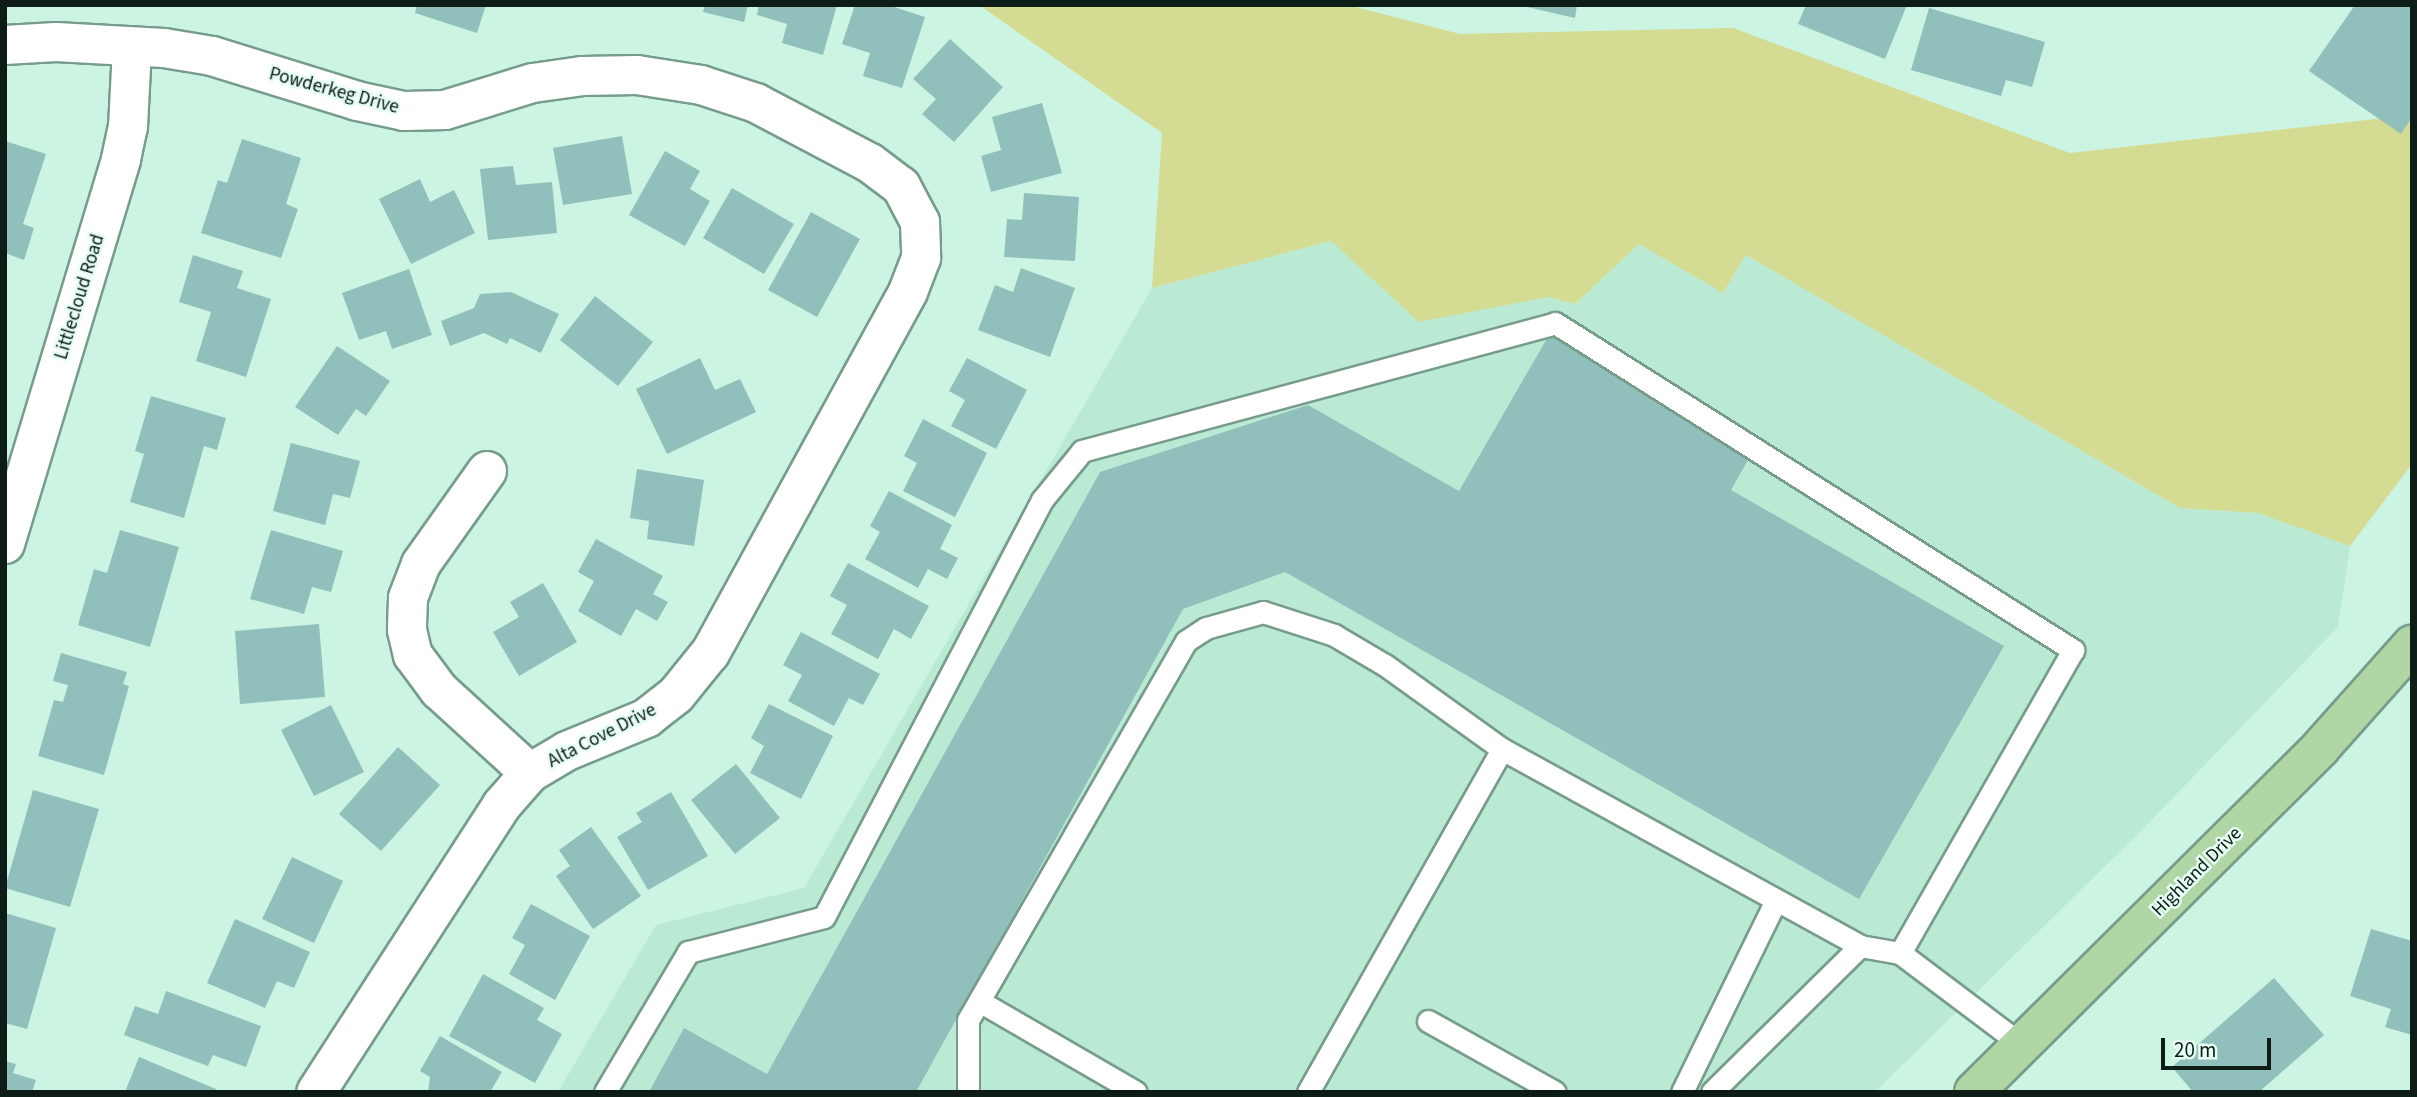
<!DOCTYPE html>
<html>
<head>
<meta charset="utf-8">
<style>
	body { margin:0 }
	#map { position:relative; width:2417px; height:1097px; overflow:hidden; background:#ccf4e2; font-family:"Source Sans 3",sans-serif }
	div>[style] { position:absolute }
	.built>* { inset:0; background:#baead4 }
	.green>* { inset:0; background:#d4db93 }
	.building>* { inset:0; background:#91bfbc }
	.roads { filter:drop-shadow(2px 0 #779c8b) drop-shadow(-2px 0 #779c8b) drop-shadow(0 2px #779c8b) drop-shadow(0 -2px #779c8b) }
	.lane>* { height:21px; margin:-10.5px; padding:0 10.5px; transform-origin:10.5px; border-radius:10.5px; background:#fff }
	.street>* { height:38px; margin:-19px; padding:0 19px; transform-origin:19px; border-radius:19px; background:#fff }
	.primary>* { height:38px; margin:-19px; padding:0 19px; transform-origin:19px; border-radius:19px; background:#afd6a4 }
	span { translate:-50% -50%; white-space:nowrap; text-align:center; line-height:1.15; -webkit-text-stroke:5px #e5fdf2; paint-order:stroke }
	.street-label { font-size:19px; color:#0d1c16 }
	.frame { position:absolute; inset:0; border:7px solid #0d1c16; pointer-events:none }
	.scale { position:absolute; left:2161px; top:1038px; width:110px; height:32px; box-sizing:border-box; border:4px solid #0d1c16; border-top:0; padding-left:9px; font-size:21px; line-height:24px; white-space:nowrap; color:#0d1c16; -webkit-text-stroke:5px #e5fdf2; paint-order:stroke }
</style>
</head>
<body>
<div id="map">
	<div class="built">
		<div style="clip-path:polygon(1331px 241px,1419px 321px,1548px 297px,1575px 304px,1639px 244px,1723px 293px,1746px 255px,2180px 508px,2258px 513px,2350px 546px,2338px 627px,2141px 831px,1875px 1092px,558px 1092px,656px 925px,804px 888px,1152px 288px)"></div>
	</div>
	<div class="green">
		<div style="clip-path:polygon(979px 5px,1348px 5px,1460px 34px,1733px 28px,2070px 153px,2412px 115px,2412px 464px,2350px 546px,2258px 513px,2180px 508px,1746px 255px,1723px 293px,1639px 244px,1575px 304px,1548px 297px,1419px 322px,1331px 241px,1152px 288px,1162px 133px)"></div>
	</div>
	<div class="building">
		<div style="clip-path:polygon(417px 5px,486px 5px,477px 33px,415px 13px)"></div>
		<div style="clip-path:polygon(705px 5px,748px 5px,744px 22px,703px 12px)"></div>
		<div style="clip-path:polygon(759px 5px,837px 5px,823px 55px,782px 43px,787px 24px,757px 15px)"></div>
		<div style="clip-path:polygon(855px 5px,888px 5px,925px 17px,902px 88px,863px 76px,870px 53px,842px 44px)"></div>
		<div style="clip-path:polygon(1519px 5px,1577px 5px,1575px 18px)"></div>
		<div style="clip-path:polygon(1806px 5px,1907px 5px,1885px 59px,1798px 24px)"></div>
		<div style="clip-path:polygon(2355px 5px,2412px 5px,2412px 117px,2401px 134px,2309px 71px)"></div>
		<div style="clip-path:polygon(1929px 8px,2045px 42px,2032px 87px,2006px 80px,2001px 96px,1911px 70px)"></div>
		<div style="clip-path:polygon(950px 39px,1003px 87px,954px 142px,922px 114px,936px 99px,913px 79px)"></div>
		<div style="clip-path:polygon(1042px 103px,1062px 173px,991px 192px,981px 156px,1001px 150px,992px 117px)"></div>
		<div style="clip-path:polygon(622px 136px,632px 194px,563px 205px,553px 148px)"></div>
		<div style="clip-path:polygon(242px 139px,301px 158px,286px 204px,298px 209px,281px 258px,201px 233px,218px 180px,227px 183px)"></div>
		<div style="clip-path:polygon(5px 141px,46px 154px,23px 224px,34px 228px,24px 260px,5px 253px)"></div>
		<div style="clip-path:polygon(665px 151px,700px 171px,690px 189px,710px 201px,685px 246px,629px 215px)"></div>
		<div style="clip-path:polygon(513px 166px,516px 185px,552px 182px,557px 233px,488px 240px,480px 169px)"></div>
		<div style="clip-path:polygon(420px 179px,430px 202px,454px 190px,475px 233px,411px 264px,379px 199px)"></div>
		<div style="clip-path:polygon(732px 188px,794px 224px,764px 274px,703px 238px)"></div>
		<div style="clip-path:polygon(1024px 193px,1079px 197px,1075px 261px,1004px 257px,1007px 219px,1022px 220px)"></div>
		<div style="clip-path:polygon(811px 212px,860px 239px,817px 317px,768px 290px)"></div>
		<div style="clip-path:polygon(193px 255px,243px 271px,237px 288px,271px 299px,246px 377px,196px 361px,211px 312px,179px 302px)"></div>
		<div style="clip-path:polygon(1021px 268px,1075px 288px,1050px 357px,978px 330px,995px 285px,1013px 292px)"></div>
		<div style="clip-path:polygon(409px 269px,432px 335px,392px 349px,386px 331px,359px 340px,342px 293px)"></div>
		<div style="clip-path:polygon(511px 292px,559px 314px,541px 353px,510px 338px,507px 344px,484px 333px,450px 346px,441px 321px,474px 308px,480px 294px)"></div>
		<div style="clip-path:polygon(595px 296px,653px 342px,618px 386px,560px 340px)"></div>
		<div style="clip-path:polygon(1549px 335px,1753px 451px,1731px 490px,2004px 646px,1859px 899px,1285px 572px,1183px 609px,916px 1092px,649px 1092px,684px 1028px,767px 1074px,1100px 472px,1308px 405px,1459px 491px)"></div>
		<div style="clip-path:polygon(337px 346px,390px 381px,366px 416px,356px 409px,338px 435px,295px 407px)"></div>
		<div style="clip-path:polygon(700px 358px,715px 390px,740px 379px,756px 412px,667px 454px,636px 389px)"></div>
		<div style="clip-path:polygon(967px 358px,1027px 390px,996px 449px,951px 426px,965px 400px,949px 391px)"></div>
		<div style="clip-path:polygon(151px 396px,226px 418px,217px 450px,204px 446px,184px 518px,130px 502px,144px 454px,135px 451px)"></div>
		<div style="clip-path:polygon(923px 419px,987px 453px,955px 517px,903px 491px,917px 463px,904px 456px)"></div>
		<div style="clip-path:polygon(291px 443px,360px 461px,350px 498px,333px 494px,325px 525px,273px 511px)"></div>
		<div style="clip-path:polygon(637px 469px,704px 480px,694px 546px,647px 539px,649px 521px,630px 518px)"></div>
		<div style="clip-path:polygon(889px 491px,952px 525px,940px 549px,958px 558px,947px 579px,928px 569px,918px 588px,865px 559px,880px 532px,870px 526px)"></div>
		<div style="clip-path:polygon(120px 530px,179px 547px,150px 647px,78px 625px,94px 569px,107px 573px)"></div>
		<div style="clip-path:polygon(271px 530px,343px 551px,331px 592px,312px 587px,304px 614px,250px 599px)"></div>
		<div style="clip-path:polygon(596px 539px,663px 576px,653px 594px,668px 602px,657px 621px,636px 609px,621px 636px,578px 611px,594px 581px,578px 572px)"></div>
		<div style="clip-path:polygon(848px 563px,929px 606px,911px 639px,894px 629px,878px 659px,831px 634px,847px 605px,830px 596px)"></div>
		<div style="clip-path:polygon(543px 583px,577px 642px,519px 676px,493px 632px,519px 617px,510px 602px)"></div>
		<div style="clip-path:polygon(319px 624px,325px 697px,240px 704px,235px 631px)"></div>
		<div style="clip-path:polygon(801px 632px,880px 674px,863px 705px,849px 698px,834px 726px,788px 701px,802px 675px,783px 665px)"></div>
		<div style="clip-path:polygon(61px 653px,127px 672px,123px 684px,129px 686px,104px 775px,38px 756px,54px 700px,63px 702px,68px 685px,53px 681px)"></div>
		<div style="clip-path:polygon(769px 704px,833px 736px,801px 799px,750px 773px,764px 746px,751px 738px)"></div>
		<div style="clip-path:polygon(331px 705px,364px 772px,314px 796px,281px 730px)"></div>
		<div style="clip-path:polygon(398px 747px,440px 785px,381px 851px,339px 814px)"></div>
		<div style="clip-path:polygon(736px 764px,780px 818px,735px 854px,691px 800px)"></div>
		<div style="clip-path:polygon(33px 790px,99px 809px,70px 907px,5px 888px)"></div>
		<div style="clip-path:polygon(671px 792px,708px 856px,648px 890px,617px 837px,642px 822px,636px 813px)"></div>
		<div style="clip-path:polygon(591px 827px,641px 896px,593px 929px,556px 876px,570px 866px,559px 850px)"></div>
		<div style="clip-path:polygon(292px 857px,343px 881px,314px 943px,262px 919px)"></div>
		<div style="clip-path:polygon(531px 904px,590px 936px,555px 1000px,509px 974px,525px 945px,512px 938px)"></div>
		<div style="clip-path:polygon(5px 913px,56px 928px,27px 1029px,5px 1023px)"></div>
		<div style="clip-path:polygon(235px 919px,310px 952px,294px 988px,277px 981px,265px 1008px,207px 983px)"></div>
		<div style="clip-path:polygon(2371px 929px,2412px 941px,2412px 1035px,2385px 1027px,2391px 1009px,2350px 996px)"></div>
		<div style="clip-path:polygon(483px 974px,544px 1008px,537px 1020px,562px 1034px,535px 1083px,449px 1036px)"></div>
		<div style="clip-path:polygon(2274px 978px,2324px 1035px,2259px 1092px,2193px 1092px,2172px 1067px)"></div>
		<div style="clip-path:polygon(166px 991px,261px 1026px,246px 1067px,213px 1055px,208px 1066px,124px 1035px,135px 1006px,158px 1014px)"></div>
		<div style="clip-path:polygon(440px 1036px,502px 1072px,490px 1092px,428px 1092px,430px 1077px,420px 1071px)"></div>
		<div style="clip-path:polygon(139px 1057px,216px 1089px,215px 1092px,125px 1092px)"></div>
		<div style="clip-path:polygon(5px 1061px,16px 1064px,13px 1073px,36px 1080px,32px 1092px,5px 1092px)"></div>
	</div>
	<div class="roads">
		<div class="lane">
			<div style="left:979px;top:1001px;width:181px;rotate:30.1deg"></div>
			<div style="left:1428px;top:1021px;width:145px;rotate:29.2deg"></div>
			<div style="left:605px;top:1092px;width:163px;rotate:-59.3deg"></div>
			<div style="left:688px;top:952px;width:140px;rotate:-14.4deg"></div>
			<div style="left:824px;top:917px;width:471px;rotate:-62.4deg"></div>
			<div style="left:1042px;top:500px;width:63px;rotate:-50.8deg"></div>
			<div style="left:1082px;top:451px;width:490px;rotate:-15.1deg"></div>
			<div style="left:1555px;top:323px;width:613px;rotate:32.26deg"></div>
			<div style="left:2073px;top:650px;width:349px;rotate:119.7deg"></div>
			<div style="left:968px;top:1092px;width:72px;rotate:-90deg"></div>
			<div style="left:968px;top:1020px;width:437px;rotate:-60.1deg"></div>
			<div style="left:1186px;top:641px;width:24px;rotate:-33deg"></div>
			<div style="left:1206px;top:628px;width:59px;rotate:-15.7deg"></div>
			<div style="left:1263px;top:612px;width:75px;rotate:17.9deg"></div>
			<div style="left:1334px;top:635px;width:59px;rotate:30.5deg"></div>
			<div style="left:1385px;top:665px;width:144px;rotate:35.7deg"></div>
			<div style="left:1308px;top:1092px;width:394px;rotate:-60.5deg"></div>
			<div style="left:1502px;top:749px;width:409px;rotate:28.8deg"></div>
			<div style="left:1860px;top:946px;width:41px;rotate:9.9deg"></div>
			<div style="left:1900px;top:953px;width:153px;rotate:37deg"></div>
			<div style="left:1682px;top:1092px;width:214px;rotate:-63.9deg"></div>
			<div style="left:1712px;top:1092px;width:208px;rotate:-44.6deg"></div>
		</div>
		<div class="street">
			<div style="left:5px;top:45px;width:51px;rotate:-3.4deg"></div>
			<div style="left:56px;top:42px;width:108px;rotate:3.2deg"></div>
			<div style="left:164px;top:48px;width:49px;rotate:9.5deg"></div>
			<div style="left:212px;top:56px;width:152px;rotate:17.2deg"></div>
			<div style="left:357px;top:101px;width:48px;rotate:12deg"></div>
			<div style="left:404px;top:111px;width:41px;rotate:-1.4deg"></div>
			<div style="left:445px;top:110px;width:92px;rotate:-17.1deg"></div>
			<div style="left:533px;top:83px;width:49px;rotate:-8.1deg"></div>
			<div style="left:582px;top:76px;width:55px;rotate:-1deg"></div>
			<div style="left:637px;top:75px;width:65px;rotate:8.9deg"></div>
			<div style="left:701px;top:85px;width:58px;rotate:18.1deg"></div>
			<div style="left:756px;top:103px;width:129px;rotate:27.8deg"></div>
			<div style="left:870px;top:163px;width:39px;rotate:37deg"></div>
			<div style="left:901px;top:186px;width:41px;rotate:62.2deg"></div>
			<div style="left:920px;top:222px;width:36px;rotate:88deg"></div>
			<div style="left:921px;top:258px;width:36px;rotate:111deg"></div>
			<div style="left:908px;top:292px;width:412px;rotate:118.7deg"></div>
			<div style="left:710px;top:653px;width:54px;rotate:129deg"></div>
			<div style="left:676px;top:695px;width:37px;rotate:142deg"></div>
			<div style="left:647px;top:718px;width:87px;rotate:157.6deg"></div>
			<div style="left:567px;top:751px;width:43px;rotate:149.3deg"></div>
			<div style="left:530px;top:773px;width:43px;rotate:131.2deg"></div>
			<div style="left:502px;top:805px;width:342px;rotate:122.9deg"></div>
			<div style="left:487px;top:471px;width:114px;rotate:125.4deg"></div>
			<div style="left:421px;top:564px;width:36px;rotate:111deg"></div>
			<div style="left:408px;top:598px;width:32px;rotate:92deg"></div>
			<div style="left:407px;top:630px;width:26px;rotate:77deg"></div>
			<div style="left:413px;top:655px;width:44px;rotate:53.4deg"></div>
			<div style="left:439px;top:690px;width:123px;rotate:42.4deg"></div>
			<div style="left:5px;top:544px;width:402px;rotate:-73.2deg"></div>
			<div style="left:121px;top:159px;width:33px;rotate:-78deg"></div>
			<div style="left:128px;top:127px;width:80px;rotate:-87.1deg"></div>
		</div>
		<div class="primary">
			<div style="left:1974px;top:1092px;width:489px;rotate:-44.8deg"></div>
			<div style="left:2321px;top:747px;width:137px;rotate:-48.3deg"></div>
		</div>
	</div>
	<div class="street-label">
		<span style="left:334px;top:91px;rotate:15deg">Powderkeg Drive</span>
		<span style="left:80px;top:297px;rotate:-73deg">Littlecloud Road</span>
		<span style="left:602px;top:736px;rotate:-27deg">Alta Cove Drive</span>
		<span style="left:2197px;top:872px;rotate:-45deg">Highland Drive</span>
	</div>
	<div class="frame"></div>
	<div class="scale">20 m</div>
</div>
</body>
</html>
